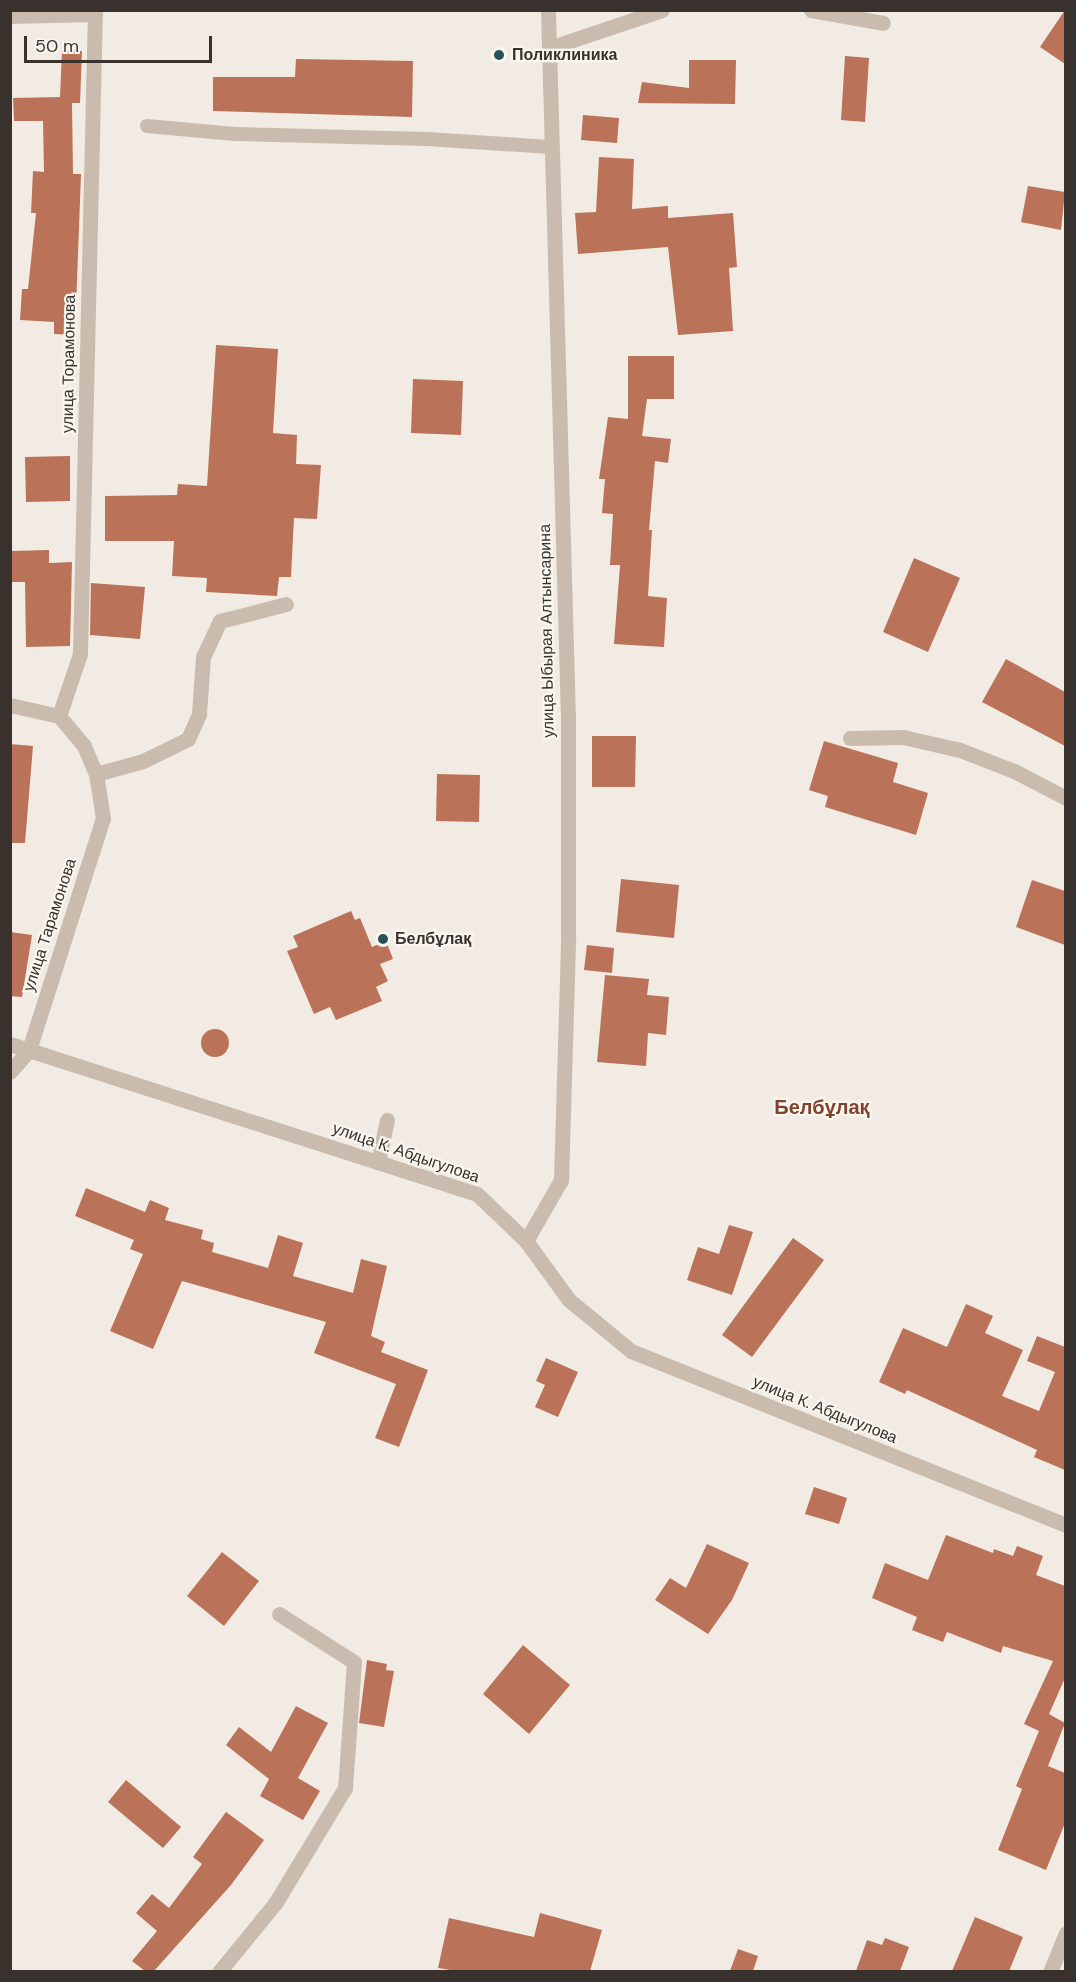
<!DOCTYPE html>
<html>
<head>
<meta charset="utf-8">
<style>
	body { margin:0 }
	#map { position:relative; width:1076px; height:1982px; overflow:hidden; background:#f2ebe3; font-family:"DM Sans",sans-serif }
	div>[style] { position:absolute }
	.building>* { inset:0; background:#ba7259 }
	.round { border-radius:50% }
	.service>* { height:14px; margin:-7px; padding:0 7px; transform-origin:7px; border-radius:7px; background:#c9bcaf }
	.minor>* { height:15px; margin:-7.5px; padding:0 7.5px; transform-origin:7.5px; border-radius:7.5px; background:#c9bcaf }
	.tertiary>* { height:15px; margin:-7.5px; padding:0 7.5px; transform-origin:7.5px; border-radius:7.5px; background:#c9bcaf }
	.dots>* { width:16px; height:16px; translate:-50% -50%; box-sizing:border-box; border:3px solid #f9f5ef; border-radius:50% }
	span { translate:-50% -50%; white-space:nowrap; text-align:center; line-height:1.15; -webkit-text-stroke:4.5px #f9f5ef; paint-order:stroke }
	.poi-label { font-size:16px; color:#39312d; font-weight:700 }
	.left { translate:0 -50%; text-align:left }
	.street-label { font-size:16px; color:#39312d }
	.quarter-label { font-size:20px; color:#80432e; font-weight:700 }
	.frame { position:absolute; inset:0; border:12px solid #39312d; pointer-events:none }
	.scale { position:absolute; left:24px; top:36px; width:188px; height:27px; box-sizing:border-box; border:3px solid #39312d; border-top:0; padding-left:8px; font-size:18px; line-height:21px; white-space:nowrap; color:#39312d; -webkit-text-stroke:4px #f9f5ef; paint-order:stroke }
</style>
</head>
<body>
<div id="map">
	<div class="building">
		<div style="clip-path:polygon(1065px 10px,1065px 64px,1040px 47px)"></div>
		<div style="clip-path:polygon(62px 50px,82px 51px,80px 103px,72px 103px,73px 174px,81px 174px,75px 335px,54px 334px,54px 322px,20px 320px,22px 289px,28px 289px,36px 213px,31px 213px,33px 171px,44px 172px,43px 121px,14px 121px,13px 98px,60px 97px)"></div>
		<div style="clip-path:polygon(845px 56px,869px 58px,865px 122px,841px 120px)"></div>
		<div style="clip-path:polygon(296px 59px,413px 61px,412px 117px,213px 111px,213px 77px,295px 77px)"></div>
		<div style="clip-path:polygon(689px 60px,736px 60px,735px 104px,638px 103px,642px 82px,689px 88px)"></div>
		<div style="clip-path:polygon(583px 115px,619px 118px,617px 143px,581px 140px)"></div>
		<div style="clip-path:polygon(599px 157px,634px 159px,632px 209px,668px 206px,668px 218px,733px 213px,737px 267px,729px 268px,733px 331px,678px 335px,668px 247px,578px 254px,575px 213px,596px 212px)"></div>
		<div style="clip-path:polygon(1028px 186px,1065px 192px,1061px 230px,1021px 222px)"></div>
		<div style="clip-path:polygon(216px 345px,278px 349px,273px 433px,297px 435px,296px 464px,321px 465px,317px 519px,294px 518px,291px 577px,279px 577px,277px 596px,206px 592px,207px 578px,172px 576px,174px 541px,105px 541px,105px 496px,177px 495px,178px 484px,207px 486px)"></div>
		<div style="clip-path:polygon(628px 356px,674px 356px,674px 399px,647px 399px,642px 436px,671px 439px,668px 463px,655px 461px,649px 530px,652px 530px,648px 596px,667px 598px,664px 647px,614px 644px,620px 565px,610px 565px,613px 514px,602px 513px,605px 479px,599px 479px,608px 417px,628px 419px)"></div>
		<div style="clip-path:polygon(413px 379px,463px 381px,461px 435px,411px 433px)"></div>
		<div style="clip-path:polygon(70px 456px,70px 501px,26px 502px,25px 457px)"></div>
		<div style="clip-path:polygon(49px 550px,49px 563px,72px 562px,70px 646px,26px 647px,25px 582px,10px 582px,10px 551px)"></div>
		<div style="clip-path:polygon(914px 558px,960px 578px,928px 652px,883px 632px)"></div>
		<div style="clip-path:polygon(91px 583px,145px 587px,140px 639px,90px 635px)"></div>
		<div style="clip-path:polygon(1006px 659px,1065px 692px,1065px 746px,982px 702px)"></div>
		<div style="clip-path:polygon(592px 736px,636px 736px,635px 787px,592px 787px)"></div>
		<div style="clip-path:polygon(824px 741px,898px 763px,893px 782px,928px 793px,916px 835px,825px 807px,828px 796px,809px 790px)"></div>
		<div style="clip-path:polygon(10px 744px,33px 746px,25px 843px,10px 843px)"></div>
		<div style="clip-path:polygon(437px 774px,480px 775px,479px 822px,436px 821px)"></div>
		<div style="clip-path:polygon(621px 879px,679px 885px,674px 938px,616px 932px)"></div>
		<div style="clip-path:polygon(1032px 880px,1065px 891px,1065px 945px,1016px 927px)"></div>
		<div style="clip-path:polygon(351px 911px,355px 920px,360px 918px,372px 947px,386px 941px,393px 959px,380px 964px,388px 981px,376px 987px,382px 1001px,336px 1020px,330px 1007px,314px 1014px,287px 951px,298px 947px,293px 936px)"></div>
		<div style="clip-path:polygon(10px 932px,32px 935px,22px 997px,10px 996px)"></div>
		<div style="clip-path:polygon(587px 945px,614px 948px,612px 973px,584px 970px)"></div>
		<div style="clip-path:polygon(605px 975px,649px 979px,647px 995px,669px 997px,666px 1035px,648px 1033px,646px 1066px,597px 1062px)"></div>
		<div class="round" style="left:201px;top:1029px;width:28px;height:28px"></div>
		<div style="clip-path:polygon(86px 1188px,145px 1212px,150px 1200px,169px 1208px,165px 1220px,203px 1230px,201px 1239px,214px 1243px,212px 1252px,268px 1268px,278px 1235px,303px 1243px,293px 1276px,353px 1293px,361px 1259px,387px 1266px,371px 1336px,385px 1342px,381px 1352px,428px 1370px,399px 1447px,375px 1438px,396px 1384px,314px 1353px,326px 1322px,182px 1281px,153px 1349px,110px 1331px,143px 1254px,130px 1249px,134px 1240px,75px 1216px)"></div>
		<div style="clip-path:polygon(729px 1225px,753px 1232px,732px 1295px,687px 1280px,698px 1247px,719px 1254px)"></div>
		<div style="clip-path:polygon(793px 1238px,824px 1260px,752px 1357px,722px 1335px)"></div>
		<div style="clip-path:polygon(966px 1304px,993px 1316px,985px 1333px,1023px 1350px,1002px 1396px,1039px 1411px,1055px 1372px,1027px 1361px,1037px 1336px,1065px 1347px,1065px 1470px,1034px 1457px,1037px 1450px,907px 1390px,905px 1394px,879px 1382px,903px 1328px,947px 1347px)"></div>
		<div style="clip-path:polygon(546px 1358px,578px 1372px,558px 1417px,535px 1407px,545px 1385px,536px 1381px)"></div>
		<div style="clip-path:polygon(814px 1487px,847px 1498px,839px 1524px,805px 1514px)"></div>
		<div style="clip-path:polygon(946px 1535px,993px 1553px,994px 1549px,1013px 1556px,1017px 1546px,1043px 1556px,1036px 1575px,1065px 1586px,1065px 1678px,1049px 1714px,1065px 1723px,1048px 1766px,1065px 1773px,1065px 1823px,1046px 1870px,998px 1850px,1022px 1789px,1016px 1786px,1039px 1731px,1024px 1724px,1053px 1661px,1003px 1646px,1001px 1653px,947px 1632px,943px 1642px,912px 1630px,917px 1617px,872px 1598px,885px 1563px,928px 1580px)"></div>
		<div style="clip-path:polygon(707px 1544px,749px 1563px,732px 1600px,708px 1634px,655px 1600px,670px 1578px,686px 1588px)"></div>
		<div style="clip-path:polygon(222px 1552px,259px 1581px,224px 1626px,187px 1596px)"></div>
		<div style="clip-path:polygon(523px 1645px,570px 1685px,529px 1734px,483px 1694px)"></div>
		<div style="clip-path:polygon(367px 1660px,387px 1664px,386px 1670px,394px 1671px,384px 1727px,359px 1723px)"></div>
		<div style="clip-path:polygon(296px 1706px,328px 1723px,298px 1778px,320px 1791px,303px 1820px,260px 1796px,269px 1779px,226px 1745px,239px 1727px,271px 1752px)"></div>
		<div style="clip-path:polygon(126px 1780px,181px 1827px,163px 1848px,108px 1802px)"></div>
		<div style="clip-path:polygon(226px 1812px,264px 1840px,231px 1885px,154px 1971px,145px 1971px,132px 1961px,157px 1931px,136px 1913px,152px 1894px,169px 1908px,202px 1864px,193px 1857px)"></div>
		<div style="clip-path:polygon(540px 1913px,602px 1930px,590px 1971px,456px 1971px,438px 1968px,449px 1918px,534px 1937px)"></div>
		<div style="clip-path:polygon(975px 1917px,1023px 1937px,1009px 1971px,952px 1971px)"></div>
		<div style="clip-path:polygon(885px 1938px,909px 1947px,900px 1971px,856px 1971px,867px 1940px,882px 1945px)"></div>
		<div style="clip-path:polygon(738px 1949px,758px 1956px,753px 1971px,730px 1971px)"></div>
	</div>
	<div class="service">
		<div style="left:147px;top:126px;width:88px;rotate:5.2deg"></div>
		<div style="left:235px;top:134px;width:192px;rotate:1.5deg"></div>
		<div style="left:427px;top:139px;width:124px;rotate:3.7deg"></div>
	</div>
	<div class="minor">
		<div style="left:811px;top:10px;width:73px;rotate:10.2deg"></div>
		<div style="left:10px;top:16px;width:85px;rotate:-1.3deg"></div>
		<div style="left:549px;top:48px;width:119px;rotate:-18.6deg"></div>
		<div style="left:10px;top:705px;width:50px;rotate:12.7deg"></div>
		<div style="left:59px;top:716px;width:39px;rotate:50deg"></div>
		<div style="left:84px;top:746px;width:30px;rotate:67deg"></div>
		<div style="left:96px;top:774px;width:45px;rotate:81deg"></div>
		<div style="left:103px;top:818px;width:244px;rotate:107.7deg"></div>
		<div style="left:29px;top:1050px;width:29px;rotate:131deg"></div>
		<div style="left:59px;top:716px;width:65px;rotate:-71.3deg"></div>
		<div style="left:80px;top:654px;width:644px;rotate:-88.67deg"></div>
		<div style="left:850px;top:738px;width:53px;rotate:-1.1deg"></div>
		<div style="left:903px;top:737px;width:58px;rotate:12.8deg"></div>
		<div style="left:960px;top:750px;width:58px;rotate:21.3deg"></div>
		<div style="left:1014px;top:771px;width:59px;rotate:27.4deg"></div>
		<div style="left:96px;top:774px;width:49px;rotate:-15.5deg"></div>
		<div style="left:143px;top:761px;width:50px;rotate:-26.1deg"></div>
		<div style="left:188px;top:739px;width:27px;rotate:-66deg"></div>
		<div style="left:199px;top:714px;width:57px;rotate:-86deg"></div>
		<div style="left:203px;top:657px;width:40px;rotate:-65deg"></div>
		<div style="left:220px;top:621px;width:68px;rotate:-14.4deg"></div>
		<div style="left:378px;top:1162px;width:43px;rotate:-77.9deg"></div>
		<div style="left:526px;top:1241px;width:70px;rotate:-60.2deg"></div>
		<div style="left:561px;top:1180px;width:243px;rotate:-88.3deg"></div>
		<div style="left:568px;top:937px;width:219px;rotate:-90deg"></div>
		<div style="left:568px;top:718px;width:708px;rotate:-91.62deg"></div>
		<div style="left:219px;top:1972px;width:90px;rotate:-50.8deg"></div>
		<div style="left:276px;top:1902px;width:133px;rotate:-58.8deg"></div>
		<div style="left:345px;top:1788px;width:126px;rotate:-85.9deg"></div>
		<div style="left:354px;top:1662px;width:89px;rotate:-147.4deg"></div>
		<div style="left:1050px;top:1972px;width:42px;rotate:-67.7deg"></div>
	</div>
	<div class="tertiary">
		<div style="left:10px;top:1044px;width:490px;rotate:17.8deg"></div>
		<div style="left:477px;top:1194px;width:68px;rotate:43.8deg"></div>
		<div style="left:526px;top:1241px;width:73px;rotate:53.9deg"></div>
		<div style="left:569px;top:1300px;width:80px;rotate:39.4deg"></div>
		<div style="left:631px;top:1351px;width:469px;rotate:21.8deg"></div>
	</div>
	<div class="dots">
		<div style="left:499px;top:55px;background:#265357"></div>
		<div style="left:383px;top:939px;background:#265357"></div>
	</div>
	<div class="poi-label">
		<span class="left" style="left:512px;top:55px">Поликлиника</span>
		<span class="left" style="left:395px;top:939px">Белбұлақ</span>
	</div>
	<div class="street-label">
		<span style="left:69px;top:364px;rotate:-89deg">улица Торамонова</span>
		<span style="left:547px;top:631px;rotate:-91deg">улица Ыбырая Алтынсарина</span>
		<span style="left:50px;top:925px;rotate:-72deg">улица Тарамонова</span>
		<span style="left:406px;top:1153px;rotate:19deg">улица К. Абдыгулова</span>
		<span style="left:825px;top:1410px;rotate:22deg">улица К. Абдыгулова</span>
	</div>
	<div class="quarter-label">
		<span style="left:822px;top:1107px">Белбұлақ</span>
	</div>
	<div class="frame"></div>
	<div class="scale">50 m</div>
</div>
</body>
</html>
